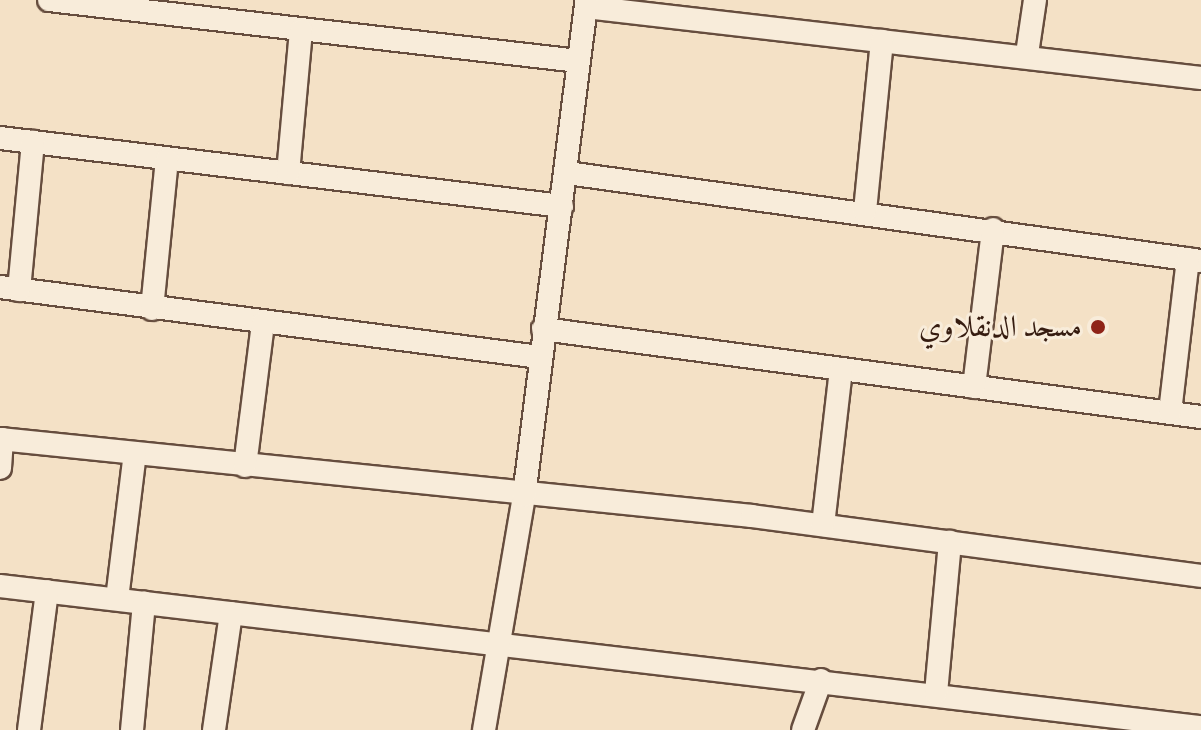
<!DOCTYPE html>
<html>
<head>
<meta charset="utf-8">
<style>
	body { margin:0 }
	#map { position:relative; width:1201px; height:730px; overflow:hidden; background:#f4e1c6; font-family:"IM FELL Double Pica",Amiri,serif }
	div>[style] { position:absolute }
	.roads { filter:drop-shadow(2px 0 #664d3e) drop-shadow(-2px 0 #664d3e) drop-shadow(0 2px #664d3e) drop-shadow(0 -2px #664d3e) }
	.minor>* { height:22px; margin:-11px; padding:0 11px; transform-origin:11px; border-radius:11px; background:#f8ecda }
	.dots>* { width:22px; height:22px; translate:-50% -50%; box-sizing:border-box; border:4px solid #f8ecda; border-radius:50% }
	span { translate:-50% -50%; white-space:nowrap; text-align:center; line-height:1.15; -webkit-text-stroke:6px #f8ecda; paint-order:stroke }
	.poi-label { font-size:30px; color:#361c10 }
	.right { translate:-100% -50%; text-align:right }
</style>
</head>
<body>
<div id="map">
	<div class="roads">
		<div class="minor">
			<div style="left:49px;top:0;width:533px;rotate:6.57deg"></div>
			<div style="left:586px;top:7px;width:619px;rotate:6.59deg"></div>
			<div style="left:1027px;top:54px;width:55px;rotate:-81.6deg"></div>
			<div style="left:0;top:138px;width:566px;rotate:6.9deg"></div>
			<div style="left:288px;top:173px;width:143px;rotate:-84.8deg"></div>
			<div style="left:567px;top:173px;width:640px;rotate:7.9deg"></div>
			<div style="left:865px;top:211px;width:171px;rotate:-84.3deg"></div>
			<div style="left:0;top:287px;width:545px;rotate:7.39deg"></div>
			<div style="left:19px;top:290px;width:149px;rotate:-84.6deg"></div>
			<div style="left:152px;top:309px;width:150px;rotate:-84.3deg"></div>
			<div style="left:543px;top:329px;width:664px;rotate:7.62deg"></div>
			<div style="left:974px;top:387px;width:159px;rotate:-83.1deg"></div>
			<div style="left:1170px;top:412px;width:154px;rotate:-83.3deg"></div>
			<div style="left:0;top:439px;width:756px;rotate:5.85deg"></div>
			<div style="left:752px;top:516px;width:453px;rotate:7.6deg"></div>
			<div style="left:245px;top:466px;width:144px;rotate:-82.8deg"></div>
			<div style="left:0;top:468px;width:29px;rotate:-86deg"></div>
			<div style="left:823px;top:525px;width:157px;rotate:-83.4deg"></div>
			<div style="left:0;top:586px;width:1209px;rotate:6.7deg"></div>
			<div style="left:117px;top:599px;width:147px;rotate:-83deg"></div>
			<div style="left:936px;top:693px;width:152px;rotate:-84.7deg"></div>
			<div style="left:29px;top:730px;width:140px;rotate:-82.6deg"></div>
			<div style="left:132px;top:730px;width:128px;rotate:-84.6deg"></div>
			<div style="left:214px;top:730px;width:118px;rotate:-81.7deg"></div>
			<div style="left:484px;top:730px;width:237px;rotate:-80.3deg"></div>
			<div style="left:524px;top:496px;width:500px;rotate:-82.8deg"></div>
			<div style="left:803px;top:730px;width:53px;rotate:-70.2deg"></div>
		</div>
	</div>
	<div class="dots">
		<div style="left:1098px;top:327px;background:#8f2418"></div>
	</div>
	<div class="poi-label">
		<span class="right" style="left:1082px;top:327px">مسجد الدنقلاوي</span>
	</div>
</div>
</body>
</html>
